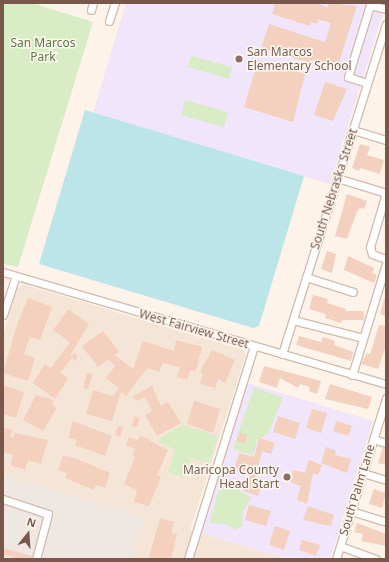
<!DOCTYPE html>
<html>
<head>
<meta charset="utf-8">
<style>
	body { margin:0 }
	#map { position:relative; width:389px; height:562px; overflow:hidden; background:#fdf3e8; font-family:"Noto Sans",sans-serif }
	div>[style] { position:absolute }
	.residential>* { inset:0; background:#f5e5d6 }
	.industrial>* { inset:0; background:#eee7e2 }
	.education>* { inset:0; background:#f0e5fa }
	.green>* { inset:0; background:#d8ecc6 }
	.water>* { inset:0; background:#bbe5e8 }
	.building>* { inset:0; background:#f4d0bf }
	.roads { filter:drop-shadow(1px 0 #d3bcb0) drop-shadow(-1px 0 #d3bcb0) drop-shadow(0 1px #d3bcb0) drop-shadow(0 -1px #d3bcb0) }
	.minor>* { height:7px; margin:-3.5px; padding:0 3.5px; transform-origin:3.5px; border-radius:3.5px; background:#fff }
	.dots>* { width:11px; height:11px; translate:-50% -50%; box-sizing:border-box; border:2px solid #fff8f0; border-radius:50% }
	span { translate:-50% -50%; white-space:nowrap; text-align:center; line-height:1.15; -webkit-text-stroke:3px #fff8f0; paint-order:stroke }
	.park-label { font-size:12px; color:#557a3f }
	.education-label { font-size:12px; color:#785e54 }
	.left { translate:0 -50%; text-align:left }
	.right { translate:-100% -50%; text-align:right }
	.street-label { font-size:12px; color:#79574b }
	.frame { position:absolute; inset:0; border:4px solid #79574b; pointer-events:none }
	.north { position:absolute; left:8px; top:514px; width:40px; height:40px; -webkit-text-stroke:3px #fff8f0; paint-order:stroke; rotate:17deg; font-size:11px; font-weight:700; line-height:16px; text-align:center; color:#79574b }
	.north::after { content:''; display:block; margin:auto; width:14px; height:18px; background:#79574b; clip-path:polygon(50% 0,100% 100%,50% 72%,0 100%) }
</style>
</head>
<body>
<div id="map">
	<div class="residential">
		<div style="clip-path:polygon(23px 284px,243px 350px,246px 354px,190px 530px,286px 559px,131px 559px,144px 517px,3px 475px,3px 335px,17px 289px)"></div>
	</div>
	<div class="industrial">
		<div style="clip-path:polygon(3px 475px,144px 517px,131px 559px,3px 559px)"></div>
	</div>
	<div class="education">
		<div style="clip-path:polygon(126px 3px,386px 3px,330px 184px,93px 113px)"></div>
		<div style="clip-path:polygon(248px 383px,373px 421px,330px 559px,286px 559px,201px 533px)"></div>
	</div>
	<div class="green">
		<div style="clip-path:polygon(3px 3px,32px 3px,93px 22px,18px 267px,3px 264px)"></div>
		<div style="clip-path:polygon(191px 56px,232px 67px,229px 79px,188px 67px)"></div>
		<div style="clip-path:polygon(185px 100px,228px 112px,224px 127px,181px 115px)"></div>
		<div style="clip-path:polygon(254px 387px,283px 398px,268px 434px,257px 440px,253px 455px,233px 449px)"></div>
		<div style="clip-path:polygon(183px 425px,218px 436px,209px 463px,191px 458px,185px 478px,168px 472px,175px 449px,158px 442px,161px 437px)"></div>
		<div style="clip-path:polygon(230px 484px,251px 498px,243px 511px,242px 526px,235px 530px,225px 524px,209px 523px,220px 487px)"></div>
	</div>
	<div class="water">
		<div style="clip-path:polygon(85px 110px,304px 176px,259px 326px,253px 328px,39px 264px)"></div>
	</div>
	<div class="building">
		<div style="clip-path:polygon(275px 3px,317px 3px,327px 8px,329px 3px,357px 6px,337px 68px,311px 60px,310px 63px,261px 48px,269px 24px,325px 42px,331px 23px,318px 19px,317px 24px,311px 22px,310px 26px,272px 14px)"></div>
		<div style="clip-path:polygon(258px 60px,305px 74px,293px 122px,244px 107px)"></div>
		<div style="clip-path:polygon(325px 82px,347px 89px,333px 121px,314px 115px)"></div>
		<div style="clip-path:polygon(360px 144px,370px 147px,367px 155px,384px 160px,380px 174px,360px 168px,359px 171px,352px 168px)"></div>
		<div style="clip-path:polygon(347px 194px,367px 201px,364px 209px,360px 208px,357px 212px,347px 239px,335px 236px)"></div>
		<div style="clip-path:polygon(327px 251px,336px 254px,332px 273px,321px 269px)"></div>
		<div style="clip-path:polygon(348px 256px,374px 268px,372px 273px,377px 275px,374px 283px,344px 270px)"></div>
		<div style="clip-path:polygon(313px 295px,328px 299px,327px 303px,346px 309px,345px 311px,364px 311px,364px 320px,342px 320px,341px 323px,325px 318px,326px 314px,309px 309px)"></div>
		<div style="clip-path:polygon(28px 298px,52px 307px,40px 340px,30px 337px,24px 354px,35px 358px,28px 381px,3px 373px,17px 325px)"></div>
		<div style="clip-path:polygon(384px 299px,386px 299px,386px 316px,380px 314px)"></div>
		<div style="clip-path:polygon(68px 309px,89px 324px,69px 357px,74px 353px,78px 356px,75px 361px,72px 358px,60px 373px,68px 378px,55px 399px,33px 383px,45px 364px,51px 368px,70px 342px,53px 330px)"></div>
		<div style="clip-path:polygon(379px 325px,386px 326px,386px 346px,378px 369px,361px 364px,367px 353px,370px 354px)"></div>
		<div style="clip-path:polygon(103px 331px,119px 352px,115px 355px,133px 369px,143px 341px,174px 351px,176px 340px,202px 347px,196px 371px,190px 370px,187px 380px,177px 377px,180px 367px,163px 363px,159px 372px,147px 368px,126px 396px,121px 392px,112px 421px,86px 414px,93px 390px,113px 396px,119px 388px,106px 378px,115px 366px,108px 359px,98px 367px,82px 346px)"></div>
		<div style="clip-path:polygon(299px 336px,321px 342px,323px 337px,335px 341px,334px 345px,353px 352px,351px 361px,296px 345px)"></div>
		<div style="clip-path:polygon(212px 350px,235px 360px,225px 383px,218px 379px,215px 388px,200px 384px,203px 374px,200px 372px)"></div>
		<div style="clip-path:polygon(264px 366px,321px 381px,317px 394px,309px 391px,310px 387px,300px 384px,298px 388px,280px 378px,277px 388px,259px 382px)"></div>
		<div style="clip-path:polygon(87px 373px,93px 374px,88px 389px,83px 388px)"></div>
		<div style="clip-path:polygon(330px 384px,372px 397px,368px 409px,325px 399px)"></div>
		<div style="clip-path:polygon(3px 385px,24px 392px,16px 418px,3px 414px)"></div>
		<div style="clip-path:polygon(152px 386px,161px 406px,168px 402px,181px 423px,157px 436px,145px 415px,152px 411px,145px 397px,136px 401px,133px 396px)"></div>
		<div style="clip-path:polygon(36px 395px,54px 400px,52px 405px,57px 407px,43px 431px,23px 420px)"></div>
		<div style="clip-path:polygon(194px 401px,220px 409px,213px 433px,187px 424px)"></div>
		<div style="clip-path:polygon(312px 409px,327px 413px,321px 433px,306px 428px)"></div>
		<div style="clip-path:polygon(135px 416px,140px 418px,137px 427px,132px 426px)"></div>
		<div style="clip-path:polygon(278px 416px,300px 423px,295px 439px,273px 432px)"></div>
		<div style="clip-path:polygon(73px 421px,112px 436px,105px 456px,75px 445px,77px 440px,68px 438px)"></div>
		<div style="clip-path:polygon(336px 421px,352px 426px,348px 436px,333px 431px)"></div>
		<div style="clip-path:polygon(118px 426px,123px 427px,120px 437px,115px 435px)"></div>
		<div style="clip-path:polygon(3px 428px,13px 430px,10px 437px,13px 438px,15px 433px,48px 440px,41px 464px,28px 460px,25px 470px,10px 465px,13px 455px,3px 452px)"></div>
		<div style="clip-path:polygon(240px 433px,247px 435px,245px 444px,237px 441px)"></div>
		<div style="clip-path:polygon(140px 435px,168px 450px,157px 475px,161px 477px,149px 506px,134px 502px,137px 490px,124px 484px,135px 457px,132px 455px,136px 449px,126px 446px,129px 437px,138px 440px)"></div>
		<div style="clip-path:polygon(259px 438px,275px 443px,271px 454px,262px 451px,254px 482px,262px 485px,258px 496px,243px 491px,249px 472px,235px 468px,239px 453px,254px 457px)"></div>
		<div style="clip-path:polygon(326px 447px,336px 451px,335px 455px,351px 459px,347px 473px,321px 463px)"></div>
		<div style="clip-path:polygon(383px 447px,386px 448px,386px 465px,378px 463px)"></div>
		<div style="clip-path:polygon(63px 456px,72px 457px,110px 473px,105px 488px,96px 485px,94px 490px,65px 478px,67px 473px,58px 470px)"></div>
		<div style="clip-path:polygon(309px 460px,322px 465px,318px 475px,313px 473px,307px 504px,297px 500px,301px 486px,290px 482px,293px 470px,305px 473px)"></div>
		<div style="clip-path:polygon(374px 489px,386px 493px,382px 508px,369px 504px)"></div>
		<div style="clip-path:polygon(249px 505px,271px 511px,266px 526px,245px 520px)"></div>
		<div style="clip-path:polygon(308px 506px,334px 515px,331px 526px,303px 520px)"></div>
		<div style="clip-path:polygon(160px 518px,174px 522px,171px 533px,177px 534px,171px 559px,149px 558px)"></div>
		<div style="clip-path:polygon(357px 523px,386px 534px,386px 546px,361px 541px,363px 534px,354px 532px)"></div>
		<div style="clip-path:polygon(275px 526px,290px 531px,284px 550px,269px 545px)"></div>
		<div style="clip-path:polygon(302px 540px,320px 545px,316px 556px,299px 550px)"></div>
		<div style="clip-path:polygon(3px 548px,32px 556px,31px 559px,18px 559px,3px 554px)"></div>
	</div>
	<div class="roads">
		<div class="minor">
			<div style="left:91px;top:10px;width:7px;rotate:-74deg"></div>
			<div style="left:109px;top:21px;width:19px;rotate:-72deg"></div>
			<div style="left:367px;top:83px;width:20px;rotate:-162deg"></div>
			<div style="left:348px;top:77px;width:75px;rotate:-73deg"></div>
			<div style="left:370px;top:5px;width:16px;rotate:14deg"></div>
			<div style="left:353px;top:130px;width:34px;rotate:17deg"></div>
			<div style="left:337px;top:178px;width:51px;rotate:17deg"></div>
			<div style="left:386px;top:193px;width:56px;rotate:106.5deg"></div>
			<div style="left:370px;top:247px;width:7px;rotate:74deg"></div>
			<div style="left:372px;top:254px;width:15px;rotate:20deg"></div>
			<div style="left:3px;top:272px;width:399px;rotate:16.3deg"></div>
			<div style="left:306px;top:277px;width:49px;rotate:17.7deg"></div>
			<div style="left:3px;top:315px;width:40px;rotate:-72deg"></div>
			<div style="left:293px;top:320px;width:72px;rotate:14.4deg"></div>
			<div style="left:282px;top:354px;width:346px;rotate:-72.5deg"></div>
			<div style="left:352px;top:375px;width:116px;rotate:-73deg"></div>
			<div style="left:373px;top:439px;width:14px;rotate:17deg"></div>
			<div style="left:363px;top:473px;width:24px;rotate:17deg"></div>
			<div style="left:3px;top:499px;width:47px;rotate:18.4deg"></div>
			<div style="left:48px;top:514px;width:47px;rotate:104.9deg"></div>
			<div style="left:351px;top:511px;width:37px;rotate:17deg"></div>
			<div style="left:340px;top:546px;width:38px;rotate:20deg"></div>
			<div style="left:188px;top:559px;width:223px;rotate:-72.8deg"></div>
			<div style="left:336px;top:559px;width:169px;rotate:-72.7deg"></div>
		</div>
	</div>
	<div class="dots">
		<div style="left:239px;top:59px;background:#8d6e63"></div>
		<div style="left:287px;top:477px;background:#8d6e63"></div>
	</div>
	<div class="park-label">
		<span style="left:43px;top:50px">San Marcos<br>Park</span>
	</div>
	<div class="education-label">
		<span class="left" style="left:247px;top:59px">San Marcos<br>Elementary School</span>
		<span class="right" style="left:279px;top:477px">Maricopa County<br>Head Start</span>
	</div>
	<div class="street-label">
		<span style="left:334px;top:189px;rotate:-72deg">South Nebraska Street</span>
		<span style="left:194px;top:329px;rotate:16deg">West Fairview Street</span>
		<span style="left:357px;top:490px;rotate:-73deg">South Palm Lane</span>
	</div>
	<div class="frame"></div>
	<div class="north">N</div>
</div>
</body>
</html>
